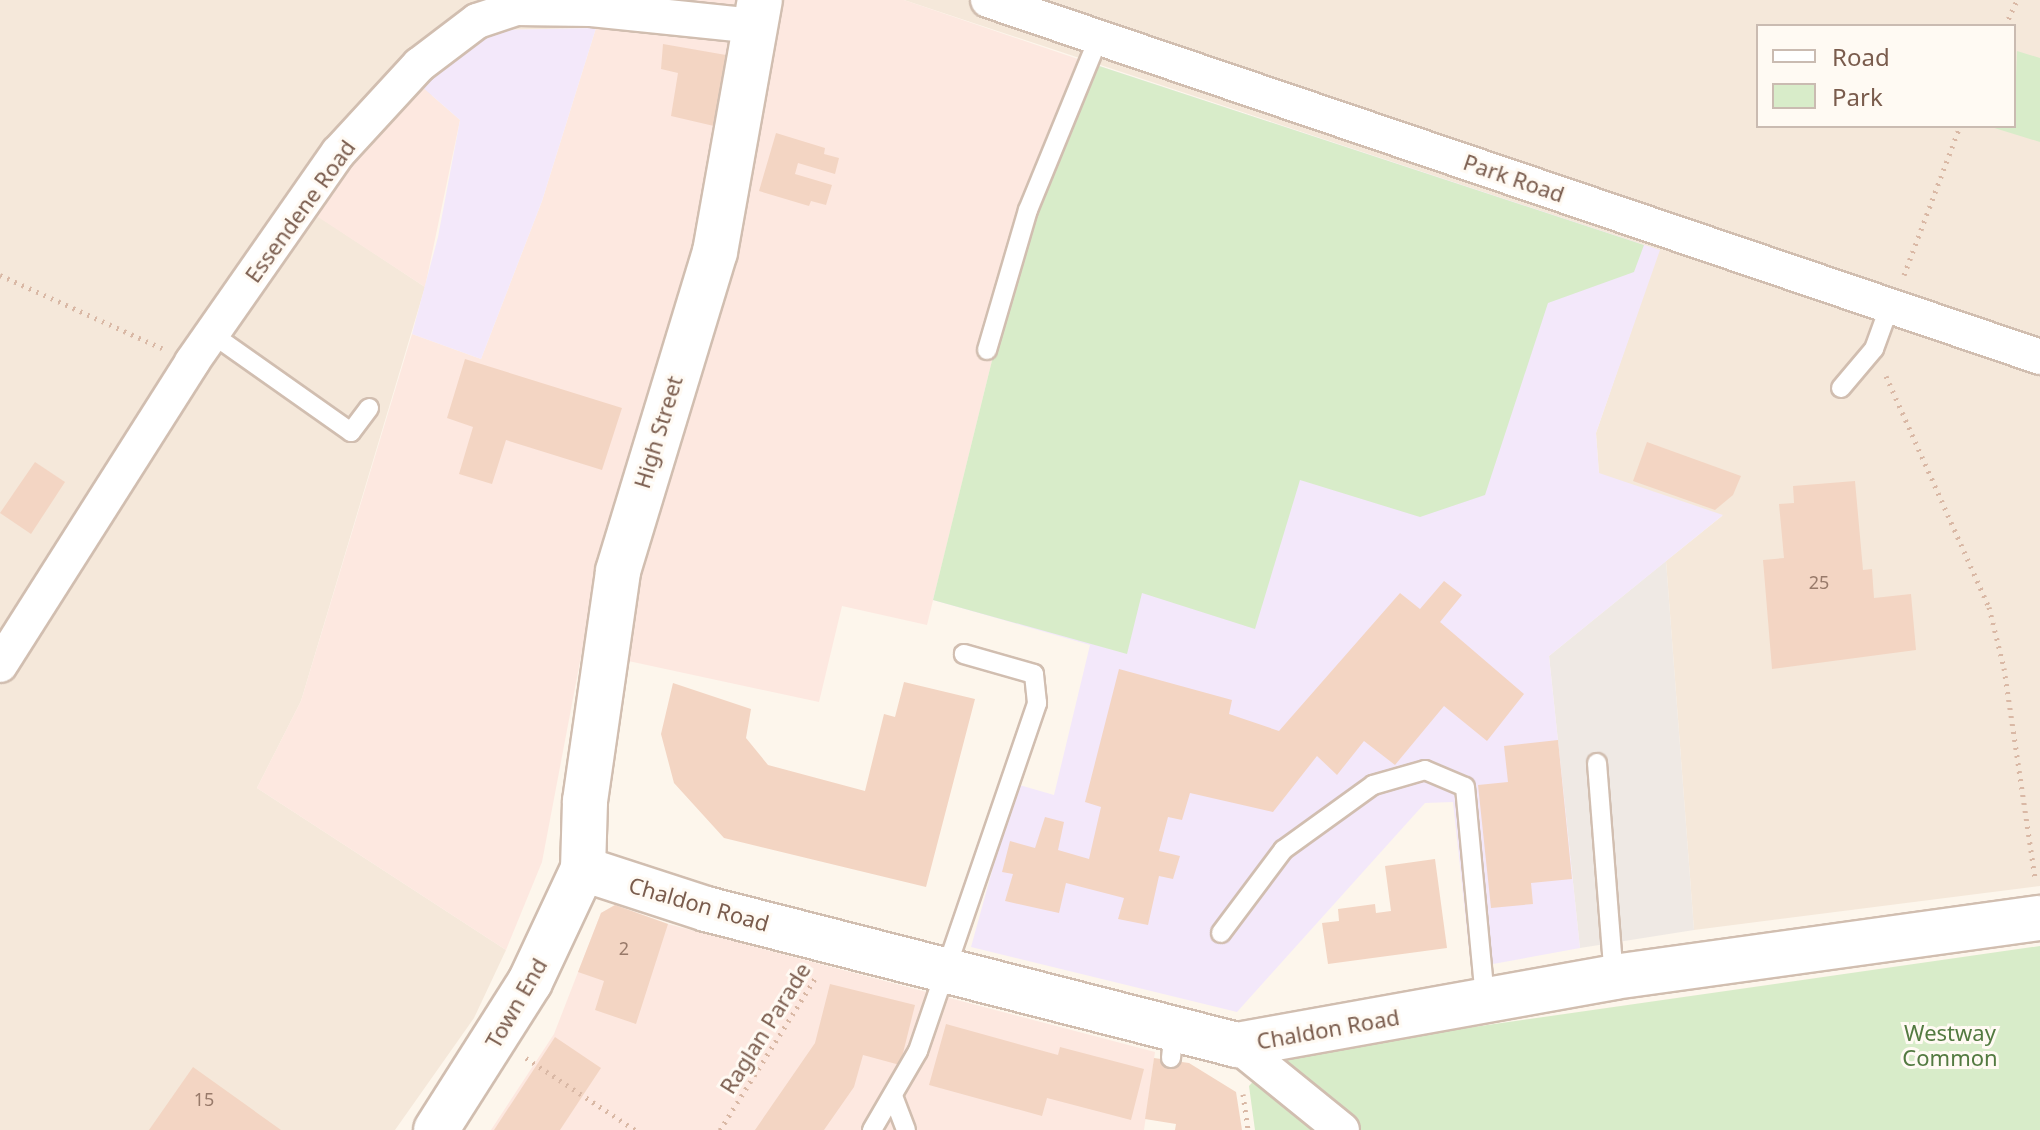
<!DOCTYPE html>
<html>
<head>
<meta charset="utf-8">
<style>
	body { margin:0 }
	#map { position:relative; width:2040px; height:1130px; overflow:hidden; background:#fdf6ec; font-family:"Noto Sans",sans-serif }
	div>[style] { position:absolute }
	.residential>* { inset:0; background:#f5e8da }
	.commercial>* { inset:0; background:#fde8e0 }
	.industrial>* { inset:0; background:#efe9e4 }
	.education>* { inset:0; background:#f3e8fa }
	.green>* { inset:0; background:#d8ecc9 }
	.building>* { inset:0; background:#f3d5c3 }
	.path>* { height:5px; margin-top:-2.5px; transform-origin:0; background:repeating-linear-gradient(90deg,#d9b8a5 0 2px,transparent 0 8px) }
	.roads { filter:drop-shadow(2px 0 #d1beb0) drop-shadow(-2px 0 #d1beb0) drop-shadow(0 2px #d1beb0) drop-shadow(0 -2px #d1beb0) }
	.service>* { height:18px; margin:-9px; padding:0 9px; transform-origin:9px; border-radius:9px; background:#fff }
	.minor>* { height:34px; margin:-17px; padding:0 17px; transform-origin:17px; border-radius:17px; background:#fff }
	.secondary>* { height:44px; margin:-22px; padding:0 22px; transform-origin:22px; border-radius:22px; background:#fff }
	span { translate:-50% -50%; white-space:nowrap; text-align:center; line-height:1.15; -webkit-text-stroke:6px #fffaf3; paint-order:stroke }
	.number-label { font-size:18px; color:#987a6a }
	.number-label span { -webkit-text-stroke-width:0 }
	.street-label { font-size:22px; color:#7a5c4d }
	.park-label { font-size:22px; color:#537a41 }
	.legend { position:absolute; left:1756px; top:24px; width:260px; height:104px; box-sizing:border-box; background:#fffaf3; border:2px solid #cabbb1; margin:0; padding:10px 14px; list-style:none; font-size:24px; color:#7a5c4d }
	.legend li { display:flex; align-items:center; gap:16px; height:40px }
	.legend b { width:40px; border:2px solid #cabbb1 }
</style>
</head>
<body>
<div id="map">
	<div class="residential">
		<div style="clip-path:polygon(0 0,595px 0,596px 28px,495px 30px,316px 215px,425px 287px,301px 701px,257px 788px,506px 950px,474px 1018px,395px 1130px,0 1130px)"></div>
		<div style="clip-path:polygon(evenodd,904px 0,2040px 0,2040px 886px,1694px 930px,1666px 561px,1722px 516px,1599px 474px,1596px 433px,1659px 250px,904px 0,1758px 26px,2014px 26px,2014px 126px,1758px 126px,1758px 26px)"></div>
	</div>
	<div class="commercial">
		<div style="clip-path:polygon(595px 0,904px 0,1081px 60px,1000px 328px,927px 625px,842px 606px,819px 702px,582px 651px,542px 862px,506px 950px,257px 788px,301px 701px,412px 334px,481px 359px,542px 201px,596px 28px)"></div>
		<div style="clip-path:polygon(421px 86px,460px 120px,425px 287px,315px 215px,366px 147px)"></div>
		<div style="clip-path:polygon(615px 905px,668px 924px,1155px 1052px,1144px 1130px,491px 1130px,554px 1034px,601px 913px)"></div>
	</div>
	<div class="industrial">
		<div style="clip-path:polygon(1666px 561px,1694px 930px,1580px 948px,1549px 656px)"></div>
	</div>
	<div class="education">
		<div style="clip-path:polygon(596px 28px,542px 201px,481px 359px,412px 334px,438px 237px,460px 120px,421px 86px,495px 30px)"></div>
		<div style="clip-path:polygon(1081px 60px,1660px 250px,1596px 433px,1599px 473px,1723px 515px,1549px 656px,1580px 948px,1471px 968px,1453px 802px,1425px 803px,1237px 1012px,971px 947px,1016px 784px,1054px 795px,1090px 645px,933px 600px)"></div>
	</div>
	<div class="green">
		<div style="clip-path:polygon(2017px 51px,2040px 58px,2040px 142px,1988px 126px,2014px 126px)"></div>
		<div style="clip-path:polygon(1081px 60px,1644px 245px,1634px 272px,1548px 303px,1485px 495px,1420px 517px,1300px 480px,1255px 629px,1142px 593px,1127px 654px,933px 600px,1000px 328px)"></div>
		<div style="clip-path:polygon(2040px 946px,2040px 1130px,1255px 1130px,1249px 1086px,1278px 1055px)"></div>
	</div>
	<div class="building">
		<div style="clip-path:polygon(663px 44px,726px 55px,725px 91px,714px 126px,671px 116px,678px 73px,661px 69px)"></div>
		<div style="clip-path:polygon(776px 133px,825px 148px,824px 154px,839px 158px,835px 174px,798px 163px,795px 174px,832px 185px,826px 205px,811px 201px,809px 206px,759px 191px)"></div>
		<div style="clip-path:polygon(465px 359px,622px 408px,602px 470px,506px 440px,492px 484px,459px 474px,473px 427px,447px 418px)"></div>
		<div style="clip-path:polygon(1647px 442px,1741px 476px,1733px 495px,1715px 510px,1633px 481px)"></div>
		<div style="clip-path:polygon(35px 462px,65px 482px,31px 534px,0 513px)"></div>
		<div style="clip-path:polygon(1855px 481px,1863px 570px,1872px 569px,1874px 598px,1911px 594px,1916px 650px,1772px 669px,1763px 560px,1784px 558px,1779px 504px,1794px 503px,1793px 486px)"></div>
		<div style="clip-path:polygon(1444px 581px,1462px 595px,1440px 622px,1524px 694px,1487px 741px,1444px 706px,1395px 765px,1364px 741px,1337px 775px,1317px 756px,1273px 812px,1190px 793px,1182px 820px,1168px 817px,1159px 851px,1180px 856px,1173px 879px,1159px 876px,1148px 925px,1118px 919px,1124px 898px,1066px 883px,1059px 913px,1005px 901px,1013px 874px,1002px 872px,1010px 841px,1035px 848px,1045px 817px,1064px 822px,1058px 850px,1089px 859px,1101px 807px,1085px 802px,1119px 669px,1232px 700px,1229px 714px,1279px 731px,1400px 593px,1420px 609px)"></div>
		<div style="clip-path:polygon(904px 682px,975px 699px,926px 887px,724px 838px,674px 783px,661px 734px,673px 683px,751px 709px,746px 738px,768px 765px,865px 791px,884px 714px,895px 717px)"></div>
		<div style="clip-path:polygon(1558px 740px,1572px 879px,1531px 883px,1533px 904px,1491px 908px,1478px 785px,1508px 782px,1504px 746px)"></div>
		<div style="clip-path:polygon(1435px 859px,1447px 948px,1328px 964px,1322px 923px,1339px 921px,1338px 909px,1375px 904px,1376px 913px,1391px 911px,1385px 866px)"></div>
		<div style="clip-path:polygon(615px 905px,668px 924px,636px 1024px,595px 1010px,604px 981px,578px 972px,601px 913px)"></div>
		<div style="clip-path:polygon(830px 984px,915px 1005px,900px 1065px,863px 1055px,854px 1087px,824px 1130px,755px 1130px,815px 1043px)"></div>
		<div style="clip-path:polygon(946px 1024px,1058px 1055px,1060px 1047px,1144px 1069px,1131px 1120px,1047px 1098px,1042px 1116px,929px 1085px)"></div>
		<div style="clip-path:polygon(555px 1037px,601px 1068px,560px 1130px,494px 1130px)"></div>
		<div style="clip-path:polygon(1154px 1058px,1189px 1063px,1236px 1092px,1242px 1130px,1175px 1130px,1176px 1124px,1145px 1119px)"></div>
		<div style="clip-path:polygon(193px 1067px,281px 1130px,149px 1130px)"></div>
	</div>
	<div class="path">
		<div style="left:2005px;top:26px;width:29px;rotate:-65deg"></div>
		<div style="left:0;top:275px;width:178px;rotate:24.3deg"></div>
		<div style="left:1904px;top:275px;width:159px;rotate:-69.4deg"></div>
		<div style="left:1886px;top:376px;width:253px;rotate:66deg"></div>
		<div style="left:1989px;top:607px;width:63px;rotate:76.2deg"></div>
		<div style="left:2004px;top:668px;width:213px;rotate:81.6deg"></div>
		<div style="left:526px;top:1058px;width:131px;rotate:33.4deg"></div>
		<div style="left:1243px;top:1094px;width:36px;rotate:82deg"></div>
		<div style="left:720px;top:1130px;width:181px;rotate:-57.9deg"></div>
	</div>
	<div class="roads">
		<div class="service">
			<div style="left:212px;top:334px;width:170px;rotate:35.2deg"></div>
			<div style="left:351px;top:432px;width:30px;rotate:-53deg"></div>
			<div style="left:987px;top:350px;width:146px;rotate:-73.7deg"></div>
			<div style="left:1028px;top:210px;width:187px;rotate:-67.7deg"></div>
			<div style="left:1841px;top:388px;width:51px;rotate:-49.8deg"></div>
			<div style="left:1874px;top:349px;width:47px;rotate:-70deg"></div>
			<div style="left:1597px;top:763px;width:215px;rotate:85.5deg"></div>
			<div style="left:1221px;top:933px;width:104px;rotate:-53.2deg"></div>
			<div style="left:1283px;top:850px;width:111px;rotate:-35.8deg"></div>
			<div style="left:1373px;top:785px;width:54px;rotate:-16.1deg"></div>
			<div style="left:1425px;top:770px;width:43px;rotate:23deg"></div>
			<div style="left:1465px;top:787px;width:214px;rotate:84.6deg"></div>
			<div style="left:1171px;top:1058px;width:28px;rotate:-84deg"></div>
			<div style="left:893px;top:1096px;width:36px;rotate:69deg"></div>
			<div style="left:872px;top:1130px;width:91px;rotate:-59.8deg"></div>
			<div style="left:918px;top:1051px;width:368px;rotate:-71.1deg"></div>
			<div style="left:1037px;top:703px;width:29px;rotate:-96deg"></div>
			<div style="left:1034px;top:674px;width:73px;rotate:-164.1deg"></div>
		</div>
		<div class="minor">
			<div style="left:988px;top:0;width:1111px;rotate:18.74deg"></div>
			<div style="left:0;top:665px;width:359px;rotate:-57.6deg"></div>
			<div style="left:192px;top:362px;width:255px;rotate:-55.1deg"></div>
			<div style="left:338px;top:153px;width:120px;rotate:-47.4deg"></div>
			<div style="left:419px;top:65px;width:73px;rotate:-37.2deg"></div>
			<div style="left:477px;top:21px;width:41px;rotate:-18.4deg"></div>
			<div style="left:516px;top:8px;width:75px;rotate:0.8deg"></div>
			<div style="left:591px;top:9px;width:166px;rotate:5.9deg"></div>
			<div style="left:1237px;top:1045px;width:135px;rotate:39deg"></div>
		</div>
		<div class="secondary">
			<div style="left:583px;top:869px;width:129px;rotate:18deg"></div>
			<div style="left:706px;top:909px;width:548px;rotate:14.37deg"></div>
			<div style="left:1237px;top:1045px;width:383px;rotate:-10.2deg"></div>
			<div style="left:1614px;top:977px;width:430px;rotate:-7.9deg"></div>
			<div style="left:436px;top:1130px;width:175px;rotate:-57.6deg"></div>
			<div style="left:530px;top:982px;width:125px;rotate:-64.9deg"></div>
			<div style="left:583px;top:869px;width:68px;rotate:-88.3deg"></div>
			<div style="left:585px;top:801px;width:232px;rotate:-81.8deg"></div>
			<div style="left:618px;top:571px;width:333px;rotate:-73.1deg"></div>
			<div style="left:715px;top:252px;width:256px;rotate:-79.9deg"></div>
		</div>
	</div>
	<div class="number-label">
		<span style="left:1819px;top:582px">25</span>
		<span style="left:624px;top:948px">2</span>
		<span style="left:204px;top:1099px">15</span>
	</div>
	<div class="street-label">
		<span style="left:1514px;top:178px;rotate:19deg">Park Road</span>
		<span style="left:300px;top:211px;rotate:-54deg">Essendene Road</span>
		<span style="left:658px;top:432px;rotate:-73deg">High Street</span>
		<span style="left:699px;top:904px;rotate:16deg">Chaldon Road</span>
		<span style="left:516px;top:1003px;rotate:-60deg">Town End</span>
		<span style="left:765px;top:1028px;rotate:-58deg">Raglan Parade</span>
		<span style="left:1328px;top:1029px;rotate:-10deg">Chaldon Road</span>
	</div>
	<div class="park-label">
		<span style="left:1950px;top:1045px">Westway<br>Common</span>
	</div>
	<ul class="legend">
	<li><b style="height:10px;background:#fff"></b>Road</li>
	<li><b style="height:22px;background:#d8ecc9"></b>Park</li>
	</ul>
</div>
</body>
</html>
